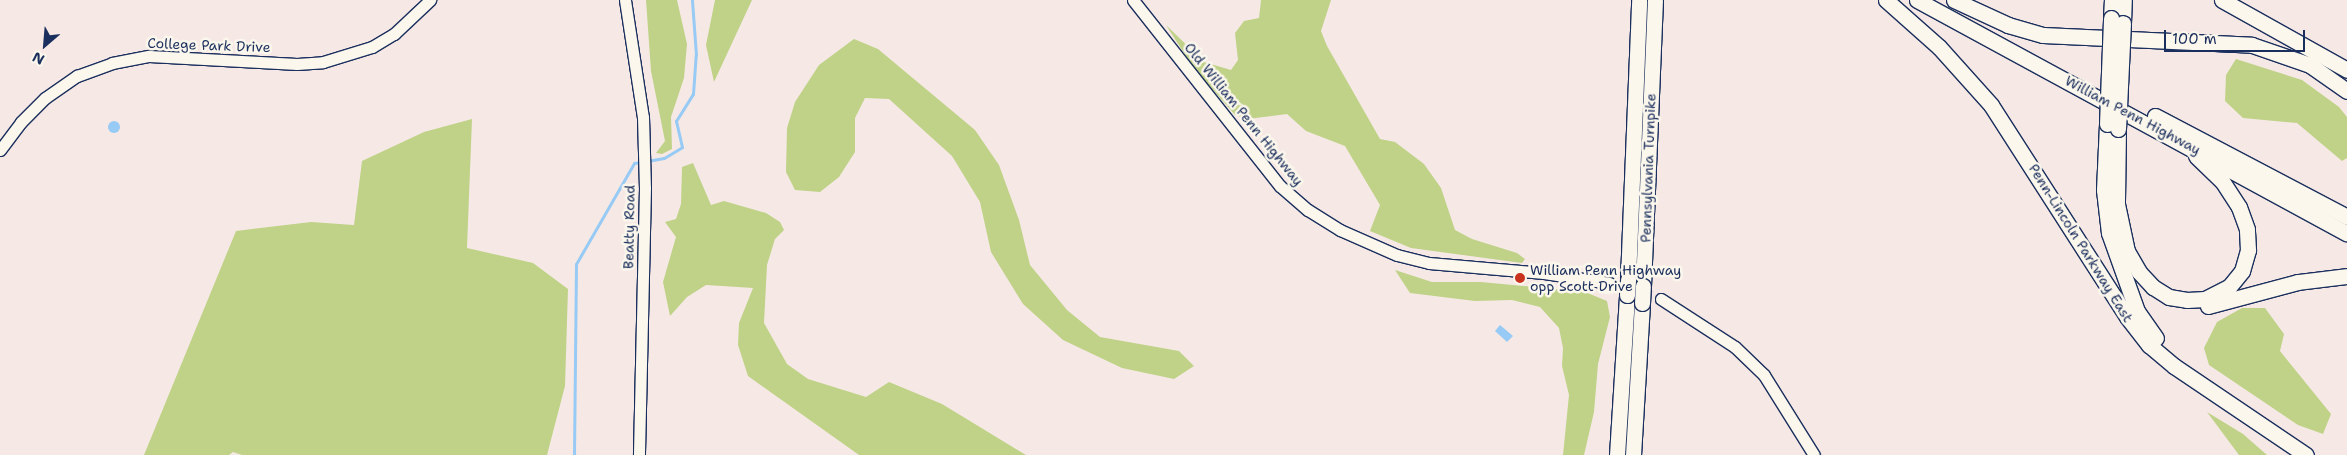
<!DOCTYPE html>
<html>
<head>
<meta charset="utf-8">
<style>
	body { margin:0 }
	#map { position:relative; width:2347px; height:455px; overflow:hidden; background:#f6e9e5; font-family:"Shantell Sans",sans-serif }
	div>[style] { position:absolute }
	.green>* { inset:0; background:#bfd287 }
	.water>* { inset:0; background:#97caf4 }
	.round { border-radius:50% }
	.stream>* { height:3px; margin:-1.5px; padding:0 1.5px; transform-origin:1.5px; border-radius:1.5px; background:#97caf4 }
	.secondary-tunnel>* { height:11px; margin-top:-5.5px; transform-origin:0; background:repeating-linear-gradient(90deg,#cac4ca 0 11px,transparent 0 16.5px) }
	.roads { filter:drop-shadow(1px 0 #1b2f5e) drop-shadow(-1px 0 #1b2f5e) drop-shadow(0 1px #1b2f5e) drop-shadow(0 -1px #1b2f5e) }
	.secondary>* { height:11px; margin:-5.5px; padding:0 5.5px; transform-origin:5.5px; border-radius:5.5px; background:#fbf7ec }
	.highway>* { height:15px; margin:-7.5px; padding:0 7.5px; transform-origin:7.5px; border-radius:7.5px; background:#fbf7ec }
	.bridges { filter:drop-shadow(1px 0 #1b2f5e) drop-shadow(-1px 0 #1b2f5e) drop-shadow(0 1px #1b2f5e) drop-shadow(0 -1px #1b2f5e) }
	.highway-bridge>* { height:15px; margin:-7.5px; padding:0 7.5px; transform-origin:7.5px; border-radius:7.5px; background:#fbf7ec }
	.dots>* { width:14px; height:14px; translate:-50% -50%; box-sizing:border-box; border:2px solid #fbf7ec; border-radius:50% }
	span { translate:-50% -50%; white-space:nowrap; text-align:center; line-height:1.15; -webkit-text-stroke:5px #fbf7ec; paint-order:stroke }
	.street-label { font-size:14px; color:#1b2f5e }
	.poi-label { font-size:14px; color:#1b2f5e }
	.left { translate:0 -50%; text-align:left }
	.north { position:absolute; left:20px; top:20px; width:50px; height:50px; -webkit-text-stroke:4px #fbf7ec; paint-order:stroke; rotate:207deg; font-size:14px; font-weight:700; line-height:20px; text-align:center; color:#1b2f5e }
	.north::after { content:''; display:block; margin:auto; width:18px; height:22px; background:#1b2f5e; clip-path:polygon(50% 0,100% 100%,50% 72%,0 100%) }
	.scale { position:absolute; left:2164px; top:30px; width:141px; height:22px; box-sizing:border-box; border:2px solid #1b2f5e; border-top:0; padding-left:6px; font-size:15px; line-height:18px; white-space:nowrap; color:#1b2f5e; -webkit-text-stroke:4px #fbf7ec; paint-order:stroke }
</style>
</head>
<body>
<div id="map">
	<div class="green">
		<div style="clip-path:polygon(646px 0,677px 0,687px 44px,684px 78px,671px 117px,672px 149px,662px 154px,656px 153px,665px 141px,651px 71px)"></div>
		<div style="clip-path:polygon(715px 0,752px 0,714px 82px,706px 45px)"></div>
		<div style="clip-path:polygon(1261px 0,1331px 0,1321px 31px,1327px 46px,1380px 139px,1395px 142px,1424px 164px,1441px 188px,1455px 230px,1472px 239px,1517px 253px,1525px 259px,1522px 263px,1411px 248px,1370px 231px,1380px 205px,1345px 146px,1306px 131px,1287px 114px,1247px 119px,1235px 115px,1193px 67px,1166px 25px,1204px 62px,1231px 70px,1238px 60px,1235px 33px,1244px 21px,1259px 18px)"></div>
		<div style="clip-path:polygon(854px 39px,878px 49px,975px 130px,999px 165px,1019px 220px,1030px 265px,1067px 310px,1100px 337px,1179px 351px,1194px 366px,1174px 379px,1122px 368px,1063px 340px,1023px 304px,991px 252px,980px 202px,952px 156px,889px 99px,865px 98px,855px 118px,855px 152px,839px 177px,820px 192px,795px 190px,786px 172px,787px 128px,795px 102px,819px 65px)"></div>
		<div style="clip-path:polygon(2236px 59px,2302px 80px,2339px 107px,2347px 117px,2347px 158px,2342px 161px,2297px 123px,2243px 118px,2225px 101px,2226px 75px)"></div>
		<div style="clip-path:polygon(472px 119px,467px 248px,533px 263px,568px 289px,565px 386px,547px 455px,242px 455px,233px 452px,229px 455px,144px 455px,236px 231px,311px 222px,354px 225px,362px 161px,424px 132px)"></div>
		<div style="clip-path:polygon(693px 163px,711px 205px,724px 201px,766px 213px,780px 222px,784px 230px,775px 239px,767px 265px,764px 323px,787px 364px,808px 379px,866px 397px,889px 382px,942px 404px,1026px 455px,859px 455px,748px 376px,738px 345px,739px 323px,753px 288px,706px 285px,687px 297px,670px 316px,663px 282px,676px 237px,665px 222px,676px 219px,681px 204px,682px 167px)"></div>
		<div style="clip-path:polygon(1395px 270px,1432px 282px,1481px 282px,1545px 288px,1585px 292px,1607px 301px,1610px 317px,1598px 364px,1594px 412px,1584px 455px,1563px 455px,1569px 395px,1562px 366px,1563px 348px,1559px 328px,1540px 307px,1512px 300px,1475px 301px,1410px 293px)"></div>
		<div style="clip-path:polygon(2242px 308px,2265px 308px,2284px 334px,2280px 351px,2331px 414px,2323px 434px,2298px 425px,2209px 365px,2204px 348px,2217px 322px)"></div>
		<div style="clip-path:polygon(2207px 412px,2243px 434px,2267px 455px,2239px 455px)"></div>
	</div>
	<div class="water">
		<div class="round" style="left:108px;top:121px;width:12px;height:12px"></div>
		<div style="clip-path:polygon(1500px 325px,1513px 336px,1507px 342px,1495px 331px)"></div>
	</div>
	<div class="stream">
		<div style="left:647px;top:161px;width:17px;rotate:-10deg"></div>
		<div style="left:664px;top:158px;width:21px;rotate:-31deg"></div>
		<div style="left:682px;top:147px;width:27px;rotate:-103deg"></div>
		<div style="left:676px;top:121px;width:32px;rotate:-58deg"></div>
		<div style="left:693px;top:94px;width:39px;rotate:-86deg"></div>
		<div style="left:696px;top:55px;width:55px;rotate:-94.2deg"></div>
		<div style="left:574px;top:455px;width:191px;rotate:-89.4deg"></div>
		<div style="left:576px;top:264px;width:116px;rotate:-60.1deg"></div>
		<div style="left:634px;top:163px;width:7px;rotate:-8deg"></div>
	</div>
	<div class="secondary-tunnel">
		<div style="left:1609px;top:283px;width:54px;rotate:17.1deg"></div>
	</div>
	<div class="roads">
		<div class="secondary">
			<div style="left:625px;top:0;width:118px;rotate:81.3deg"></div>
			<div style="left:643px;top:117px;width:71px;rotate:88.4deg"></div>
			<div style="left:645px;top:188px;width:267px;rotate:91.3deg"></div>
			<div style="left:1133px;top:0;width:237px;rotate:51.7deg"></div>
			<div style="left:1280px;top:186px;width:37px;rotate:41deg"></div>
			<div style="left:1308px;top:210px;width:38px;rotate:32deg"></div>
			<div style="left:1340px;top:230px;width:62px;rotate:23.7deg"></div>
			<div style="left:1397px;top:255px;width:33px;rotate:14deg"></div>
			<div style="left:1429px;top:263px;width:115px;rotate:5deg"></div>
			<div style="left:1544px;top:273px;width:66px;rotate:8.7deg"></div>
			<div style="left:0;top:150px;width:35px;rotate:-53deg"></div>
			<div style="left:21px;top:122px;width:34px;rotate:-45deg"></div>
			<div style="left:45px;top:98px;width:39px;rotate:-35deg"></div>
			<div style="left:77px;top:76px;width:37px;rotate:-20deg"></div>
			<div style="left:112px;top:63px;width:38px;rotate:-11deg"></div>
			<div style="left:149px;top:56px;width:148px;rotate:3.1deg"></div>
			<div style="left:297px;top:64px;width:26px;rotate:-4deg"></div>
			<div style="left:323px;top:62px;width:51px;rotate:-17deg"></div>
			<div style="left:372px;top:47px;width:26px;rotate:-31deg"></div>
			<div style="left:394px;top:34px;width:50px;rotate:-43.4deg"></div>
			<div style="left:1661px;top:299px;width:88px;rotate:33deg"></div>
			<div style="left:1735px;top:347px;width:40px;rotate:44deg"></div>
			<div style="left:1764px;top:375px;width:94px;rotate:58deg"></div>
		</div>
		<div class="highway">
			<div style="left:1886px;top:0;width:71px;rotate:41.6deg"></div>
			<div style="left:1939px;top:47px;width:78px;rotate:48.1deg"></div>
			<div style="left:1991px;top:105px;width:252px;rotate:57.3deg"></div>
			<div style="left:2127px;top:317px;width:36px;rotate:52deg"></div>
			<div style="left:2149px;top:345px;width:33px;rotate:40deg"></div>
			<div style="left:2174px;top:366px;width:159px;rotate:34deg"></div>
			<div style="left:1917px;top:0;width:489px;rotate:28.5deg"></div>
			<div style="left:1954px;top:0;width:60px;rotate:24.8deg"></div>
			<div style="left:2008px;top:25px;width:36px;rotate:16deg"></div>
			<div style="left:2043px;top:35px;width:209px;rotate:2.7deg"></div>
			<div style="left:2252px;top:45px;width:61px;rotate:19deg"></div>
			<div style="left:2310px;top:65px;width:45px;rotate:35.1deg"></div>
			<div style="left:2222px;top:0;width:143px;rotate:29.2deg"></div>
			<div style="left:2111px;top:18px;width:18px;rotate:-87deg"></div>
			<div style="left:2123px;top:23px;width:23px;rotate:-88deg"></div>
			<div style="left:2155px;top:116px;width:217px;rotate:27.7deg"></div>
			<div style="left:2107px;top:124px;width:66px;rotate:92.6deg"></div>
			<div style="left:2104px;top:190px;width:43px;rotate:83.4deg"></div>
			<div style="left:2109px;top:233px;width:83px;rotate:70.3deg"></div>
			<div style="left:2137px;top:311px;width:33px;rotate:55deg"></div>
			<div style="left:2118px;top:129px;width:75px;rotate:90.8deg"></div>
			<div style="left:2117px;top:204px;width:48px;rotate:78deg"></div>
			<div style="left:2127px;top:251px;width:24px;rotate:60deg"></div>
			<div style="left:2139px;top:272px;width:21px;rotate:47deg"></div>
			<div style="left:2153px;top:287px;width:19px;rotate:32deg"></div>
			<div style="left:2169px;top:297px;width:18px;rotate:9deg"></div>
			<div style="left:2187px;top:300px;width:18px;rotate:-3deg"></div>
			<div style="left:2205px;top:299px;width:27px;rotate:-27deg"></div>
			<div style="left:2229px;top:287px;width:21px;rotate:-51deg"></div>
			<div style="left:2242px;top:271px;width:22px;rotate:-74deg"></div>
			<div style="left:2248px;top:250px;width:21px;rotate:-93deg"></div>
			<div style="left:2247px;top:229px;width:23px;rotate:-110deg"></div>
			<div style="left:2239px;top:207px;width:31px;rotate:-123deg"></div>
			<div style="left:2222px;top:181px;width:36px;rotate:-136deg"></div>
			<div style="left:1628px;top:279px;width:279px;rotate:-87.7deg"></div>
			<div style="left:1643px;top:286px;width:286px;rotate:-87.6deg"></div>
			<div style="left:2208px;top:306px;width:93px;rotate:-14.9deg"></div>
			<div style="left:2298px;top:282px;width:49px;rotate:-7deg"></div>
			<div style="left:1617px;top:455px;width:160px;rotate:-86.4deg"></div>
			<div style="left:1633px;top:455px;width:152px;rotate:-86.6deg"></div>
		</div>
	</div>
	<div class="bridges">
		<div class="highway-bridge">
			<div style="left:2107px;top:124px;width:106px;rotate:-87.8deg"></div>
			<div style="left:2118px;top:129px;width:106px;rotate:-87.3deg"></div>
			<div style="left:1627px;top:295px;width:16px;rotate:-86deg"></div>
			<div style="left:1642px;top:303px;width:17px;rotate:-87deg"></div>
		</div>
	</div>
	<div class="dots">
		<div style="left:1520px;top:278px;background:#c8321e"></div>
	</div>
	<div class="street-label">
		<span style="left:209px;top:45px;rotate:2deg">College Park Drive</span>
		<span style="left:1244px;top:114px;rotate:51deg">Old William Penn Highway</span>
		<span style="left:2133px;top:115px;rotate:28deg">William Penn Highway</span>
		<span style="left:1648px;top:168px;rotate:-88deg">Pennsylvania Turnpike</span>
		<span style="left:629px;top:227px;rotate:-89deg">Beatty Road</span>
		<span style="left:2081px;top:243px;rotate:58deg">Penn-Lincoln Parkway East</span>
	</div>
	<div class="poi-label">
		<span class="left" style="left:1530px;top:278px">William Penn Highway<br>opp Scott Drive</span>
	</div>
	<div class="north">N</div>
	<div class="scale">100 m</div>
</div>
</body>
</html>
